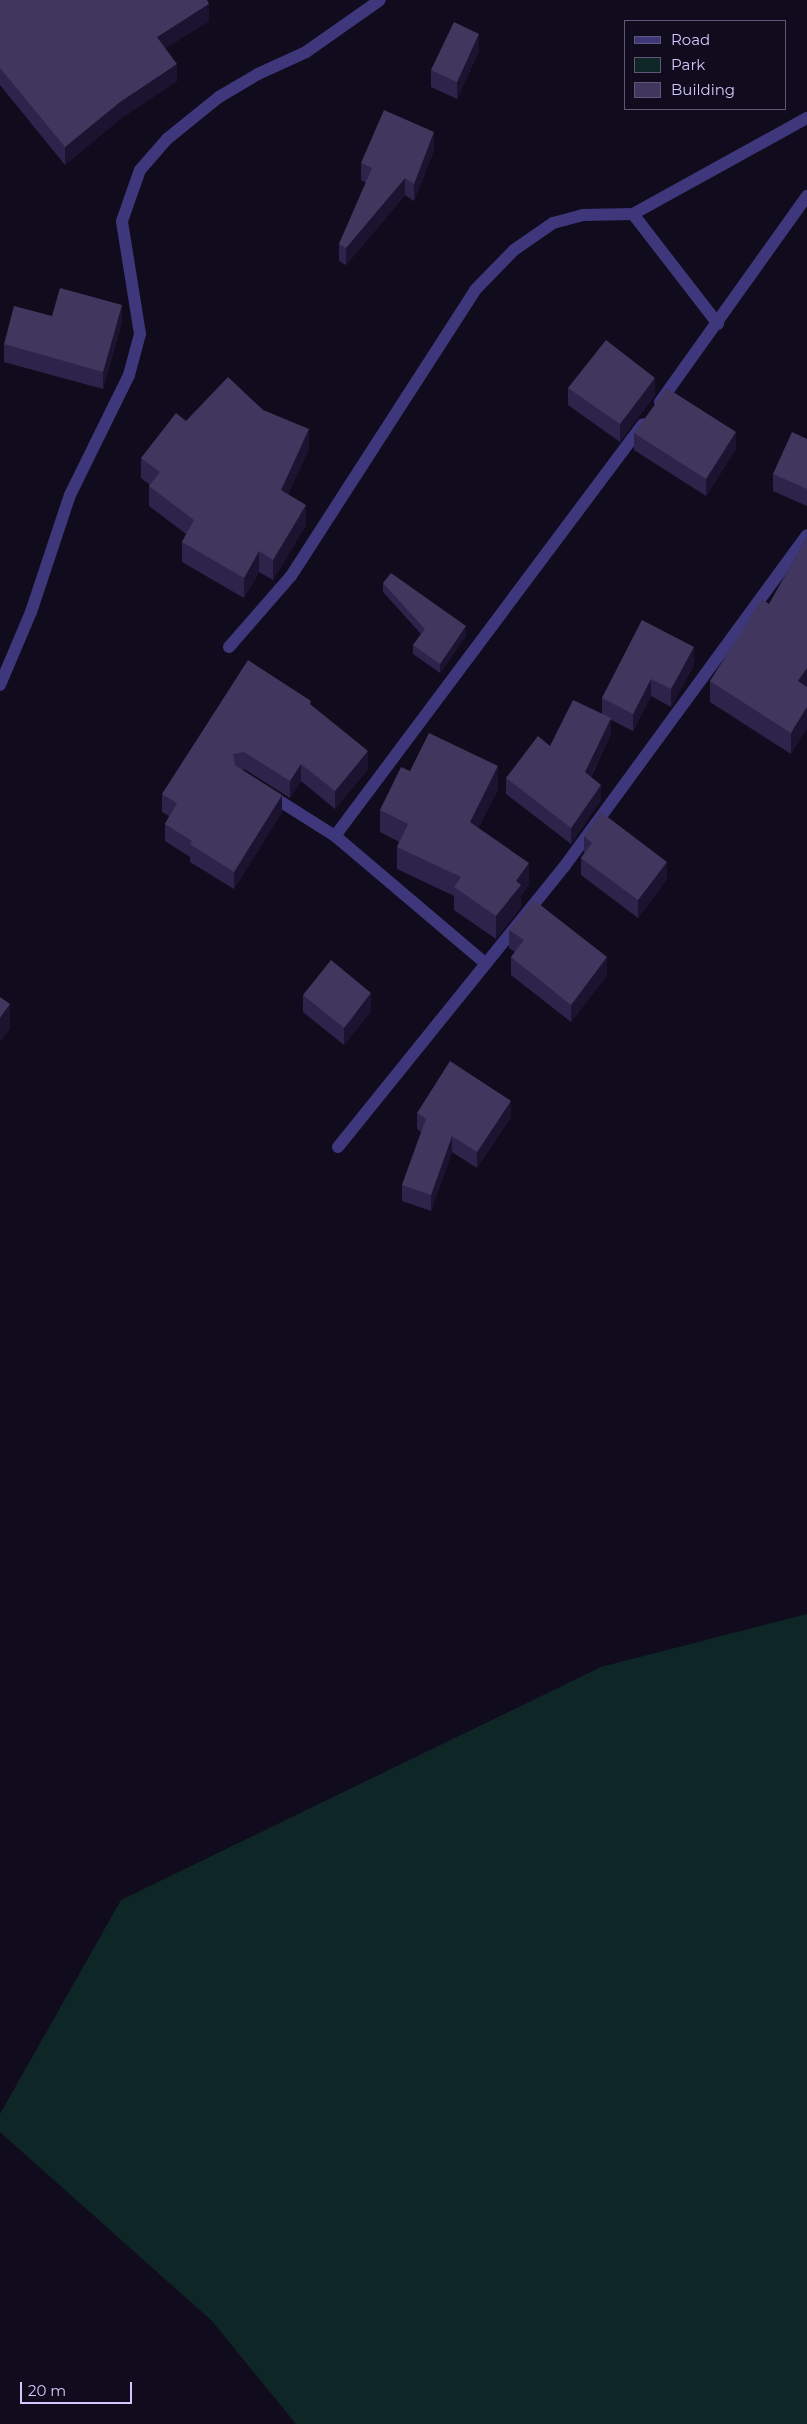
<!DOCTYPE html>
<html>
<head>
<meta charset="utf-8">
<style>
	body { margin:0 }
	#map { position:relative; width:807px; height:2424px; overflow:hidden; background:#100c1d; font-family:Montserrat,sans-serif }
	div>[style] { position:absolute }
	.green>* { inset:0; background:#0f2627 }
	.street>* { height:12px; margin:-6px; padding:0 6px; transform-origin:6px; border-radius:6px; background:#3f377b }
	.wall>* { inset:0; background:#2e244b }
	.shaded-wall>* { inset:0; background:#1b1330 }
	.building>* { inset:0; background:#40365e }
	span { translate:-50% -50%; white-space:nowrap; text-align:center; line-height:1.15; -webkit-text-stroke:4px #100c1d; paint-order:stroke }
	.legend { position:absolute; left:624px; top:20px; width:162px; height:90px; box-sizing:border-box; background:#100c1d; border:1px solid #5e5777; margin:0; padding:6px 9px; list-style:none; font-size:15px; color:#d2c8fe }
	.legend li { display:flex; align-items:center; gap:10px; height:25px }
	.legend b { width:25px; border:1px solid #5e5777 }
	.scale { position:absolute; left:20px; top:2382px; width:112px; height:22px; box-sizing:border-box; border:2px solid #d2c8fe; border-top:0; padding-left:6px; font-size:15px; line-height:18px; white-space:nowrap; color:#d2c8fe; -webkit-text-stroke:4px #100c1d; paint-order:stroke }
</style>
</head>
<body>
<div id="map">
	<div class="green">
		<div style="clip-path:polygon(807px 1614px,807px 2424px,296px 2424px,212px 2321px,0 2132px,0 2114px,121px 1900px,601px 1667px)"></div>
	</div>
	<div class="street">
		<div style="left:633px;top:214px;width:139px;rotate:52.3deg"></div>
		<div style="left:660px;top:402px;width:253px;rotate:-54.5deg"></div>
		<div style="left:229px;top:647px;width:94px;rotate:-48.9deg"></div>
		<div style="left:291px;top:576px;width:340px;rotate:-57.2deg"></div>
		<div style="left:475px;top:290px;width:56px;rotate:-45.7deg"></div>
		<div style="left:514px;top:250px;width:47px;rotate:-34.7deg"></div>
		<div style="left:553px;top:223px;width:31px;rotate:-15deg"></div>
		<div style="left:583px;top:215px;width:50px;rotate:-1.1deg"></div>
		<div style="left:633px;top:214px;width:199px;rotate:-28.9deg"></div>
		<div style="left:0;top:685px;width:79px;rotate:-67deg"></div>
		<div style="left:31px;top:612px;width:123px;rotate:-71.6deg"></div>
		<div style="left:70px;top:495px;width:134px;rotate:-63.8deg"></div>
		<div style="left:129px;top:375px;width:42px;rotate:-75deg"></div>
		<div style="left:140px;top:334px;width:114px;rotate:-99.1deg"></div>
		<div style="left:122px;top:221px;width:54px;rotate:-70.6deg"></div>
		<div style="left:140px;top:170px;width:41px;rotate:-48.9deg"></div>
		<div style="left:167px;top:139px;width:67px;rotate:-38.9deg"></div>
		<div style="left:219px;top:97px;width:45px;rotate:-30.5deg"></div>
		<div style="left:258px;top:74px;width:53px;rotate:-24.6deg"></div>
		<div style="left:306px;top:52px;width:90px;rotate:-35.1deg"></div>
		<div style="left:267px;top:793px;width:80px;rotate:32.3deg"></div>
		<div style="left:485px;top:963px;width:197px;rotate:-139.7deg"></div>
		<div style="left:335px;top:836px;width:514px;rotate:-53.22deg"></div>
		<div style="left:338px;top:1147px;width:360px;rotate:-51.1deg"></div>
		<div style="left:564px;top:867px;width:411px;rotate:-53.8deg"></div>
	</div>
	<div class="wall">
		<div style="clip-path:polygon(0 0,209px 21px,165px 48px,177px 81px,120px 119px,65px 165px,0 85px)"></div>
		<div style="clip-path:polygon(479px 51px,457px 99px,431px 87px,431px 70px)"></div>
		<div style="clip-path:polygon(434px 150px,414px 201px,405px 195px,346px 265px,339px 261px,339px 244px,366px 183px,361px 180px,361px 163px)"></div>
		<div style="clip-path:polygon(52px 316px,122px 322px,103px 389px,4px 362px,4px 344px)"></div>
		<div style="clip-path:polygon(568px 388px,655px 395px,620px 442px,568px 405px)"></div>
		<div style="clip-path:polygon(263px 410px,309px 449px,288px 494px,306px 525px,273px 580px,259px 572px,244px 598px,182px 562px,182px 542px,186px 534px,149px 506px,149px 486px,150px 485px,141px 478px,141px 458px,186px 421px)"></div>
		<div style="clip-path:polygon(634px 433px,736px 449px,706px 496px,634px 450px)"></div>
		<div style="clip-path:polygon(807px 439px,807px 506px,773px 491px,773px 474px)"></div>
		<div style="clip-path:polygon(807px 537px,791px 754px,710px 702px,710px 681px,769px 604px)"></div>
		<div style="clip-path:polygon(383px 583px,466px 636px,440px 673px,413px 654px,413px 645px,421px 634px,383px 592px)"></div>
		<div style="clip-path:polygon(642px 620px,694px 665px,671px 707px,651px 696px,633px 731px,611px 720px,611px 734px,591px 777px,601px 800px,571px 844px,506px 794px,506px 778px,602px 714px,602px 698px)"></div>
		<div style="clip-path:polygon(311px 706px,368px 769px,335px 809px,301px 781px,290px 798px,244px 769px,242px 770px,282px 812px,234px 889px,190px 862px,190px 857px,165px 841px,165px 824px,169px 816px,162px 812px,162px 794px)"></div>
		<div style="clip-path:polygon(410px 771px,498px 789px,478px 828px,529px 885px,521px 896px,521px 907px,496px 939px,454px 910px,454px 896px,397px 869px,397px 847px,399px 842px,380px 832px,380px 810px)"></div>
		<div style="clip-path:polygon(584px 836px,667px 879px,638px 918px,581px 875px,581px 858px,584px 853px)"></div>
		<div style="clip-path:polygon(509px 930px,607px 975px,571px 1022px,511px 975px,511px 957px,515px 952px,509px 948px)"></div>
		<div style="clip-path:polygon(303px 995px,371px 1011px,344px 1045px,303px 1012px)"></div>
		<div style="clip-path:polygon(417px 1113px,511px 1117px,477px 1168px,452px 1152px,431px 1211px,402px 1201px,402px 1185px,421px 1132px,417px 1129px)"></div>
	</div>
	<div class="shaded-wall">
		<div style="clip-path:polygon(209px 4px,209px 21px,157px 54px,157px 37px)"></div>
		<div style="clip-path:polygon(479px 34px,479px 51px,457px 99px,457px 82px)"></div>
		<div style="clip-path:polygon(177px 64px,177px 81px,120px 119px,65px 165px,65px 147px,120px 102px)"></div>
		<div style="clip-path:polygon(434px 132px,434px 150px,414px 201px,414px 184px)"></div>
		<div style="clip-path:polygon(405px 178px,405px 195px,346px 265px,346px 248px)"></div>
		<div style="clip-path:polygon(122px 305px,122px 322px,103px 389px,103px 372px)"></div>
		<div style="clip-path:polygon(655px 378px,655px 395px,620px 442px,620px 424px)"></div>
		<div style="clip-path:polygon(309px 429px,309px 449px,281px 510px,281px 490px)"></div>
		<div style="clip-path:polygon(736px 432px,736px 449px,706px 496px,706px 479px)"></div>
		<div style="clip-path:polygon(306px 505px,306px 525px,273px 580px,273px 560px)"></div>
		<div style="clip-path:polygon(259px 551px,259px 572px,244px 598px,244px 578px)"></div>
		<div style="clip-path:polygon(466px 626px,466px 636px,440px 673px,440px 664px)"></div>
		<div style="clip-path:polygon(694px 647px,694px 665px,671px 707px,671px 689px)"></div>
		<div style="clip-path:polygon(807px 668px,807px 689px,798px 681px)"></div>
		<div style="clip-path:polygon(651px 679px,651px 696px,633px 731px,633px 714px)"></div>
		<div style="clip-path:polygon(807px 707px,807px 729px,791px 754px,791px 733px)"></div>
		<div style="clip-path:polygon(611px 718px,611px 734px,585px 788px,585px 772px)"></div>
		<div style="clip-path:polygon(368px 751px,368px 769px,335px 809px,335px 791px)"></div>
		<div style="clip-path:polygon(301px 764px,301px 781px,290px 798px,290px 781px)"></div>
		<div style="clip-path:polygon(498px 766px,498px 789px,470px 845px,470px 822px)"></div>
		<div style="clip-path:polygon(601px 785px,601px 800px,571px 844px,571px 828px)"></div>
		<div style="clip-path:polygon(282px 795px,282px 812px,234px 889px,234px 872px)"></div>
		<div style="clip-path:polygon(667px 862px,667px 879px,638px 918px,638px 900px)"></div>
		<div style="clip-path:polygon(529px 863px,529px 885px,521px 896px,521px 907px,496px 939px,496px 916px,516px 881px)"></div>
		<div style="clip-path:polygon(607px 957px,607px 975px,571px 1022px,571px 1005px)"></div>
		<div style="clip-path:polygon(371px 993px,371px 1011px,344px 1045px,344px 1028px)"></div>
		<div style="clip-path:polygon(10px 1004px,10px 1029px,0 1042px,0 1018px)"></div>
		<div style="clip-path:polygon(511px 1101px,511px 1117px,477px 1168px,477px 1152px)"></div>
		<div style="clip-path:polygon(452px 1136px,452px 1152px,431px 1211px,431px 1195px)"></div>
	</div>
	<div class="building">
		<div style="clip-path:polygon(0 0,207px 0,209px 4px,157px 37px,177px 64px,120px 102px,65px 147px,0 68px)"></div>
		<div style="clip-path:polygon(454px 22px,479px 34px,457px 82px,431px 70px)"></div>
		<div style="clip-path:polygon(384px 110px,434px 132px,414px 184px,405px 178px,346px 248px,339px 244px,372px 168px,361px 163px)"></div>
		<div style="clip-path:polygon(60px 288px,122px 305px,103px 372px,4px 344px,14px 306px,52px 316px)"></div>
		<div style="clip-path:polygon(606px 340px,655px 378px,620px 424px,568px 388px)"></div>
		<div style="clip-path:polygon(228px 377px,263px 410px,309px 429px,281px 490px,306px 505px,273px 560px,259px 551px,244px 578px,182px 542px,194px 520px,149px 486px,160px 472px,141px 458px,176px 413px,186px 421px)"></div>
		<div style="clip-path:polygon(667px 388px,736px 432px,706px 479px,634px 433px)"></div>
		<div style="clip-path:polygon(792px 432px,807px 439px,807px 489px,773px 474px)"></div>
		<div style="clip-path:polygon(807px 537px,807px 668px,798px 681px,807px 687px,807px 707px,791px 733px,710px 681px,762px 599px,769px 604px)"></div>
		<div style="clip-path:polygon(391px 573px,466px 626px,440px 664px,413px 645px,425px 629px,383px 583px)"></div>
		<div style="clip-path:polygon(642px 620px,694px 647px,671px 689px,651px 679px,633px 714px,602px 698px)"></div>
		<div style="clip-path:polygon(248px 660px,311px 701px,310px 704px,368px 751px,335px 791px,301px 764px,290px 781px,244px 752px,233px 754px,235px 765px,282px 795px,234px 872px,190px 844px,192px 841px,165px 824px,177px 803px,162px 794px)"></div>
		<div style="clip-path:polygon(573px 700px,611px 718px,585px 772px,601px 785px,571px 828px,506px 778px,538px 736px,550px 746px)"></div>
		<div style="clip-path:polygon(429px 733px,498px 766px,470px 822px,529px 863px,516px 881px,521px 885px,496px 916px,454px 887px,461px 877px,397px 847px,408px 824px,380px 810px,401px 767px,410px 771px)"></div>
		<div style="clip-path:polygon(601px 812px,667px 862px,638px 900px,581px 858px,592px 843px,584px 836px)"></div>
		<div style="clip-path:polygon(534px 900px,607px 957px,571px 1005px,511px 957px,524px 940px,509px 930px)"></div>
		<div style="clip-path:polygon(331px 960px,371px 993px,344px 1028px,303px 995px)"></div>
		<div style="clip-path:polygon(0 997px,10px 1004px,0 1018px)"></div>
		<div style="clip-path:polygon(450px 1061px,511px 1101px,477px 1152px,452px 1136px,431px 1195px,402px 1185px,426px 1119px,417px 1113px)"></div>
	</div>
	<ul class="legend">
	<li><b style="height:6px;background:#3f377b"></b>Road</li>
	<li><b style="height:14px;background:#0f2627"></b>Park</li>
	<li><b style="height:14px;background:#40365e"></b>Building</li>
	</ul>
	<div class="scale">20 m</div>
</div>
</body>
</html>
